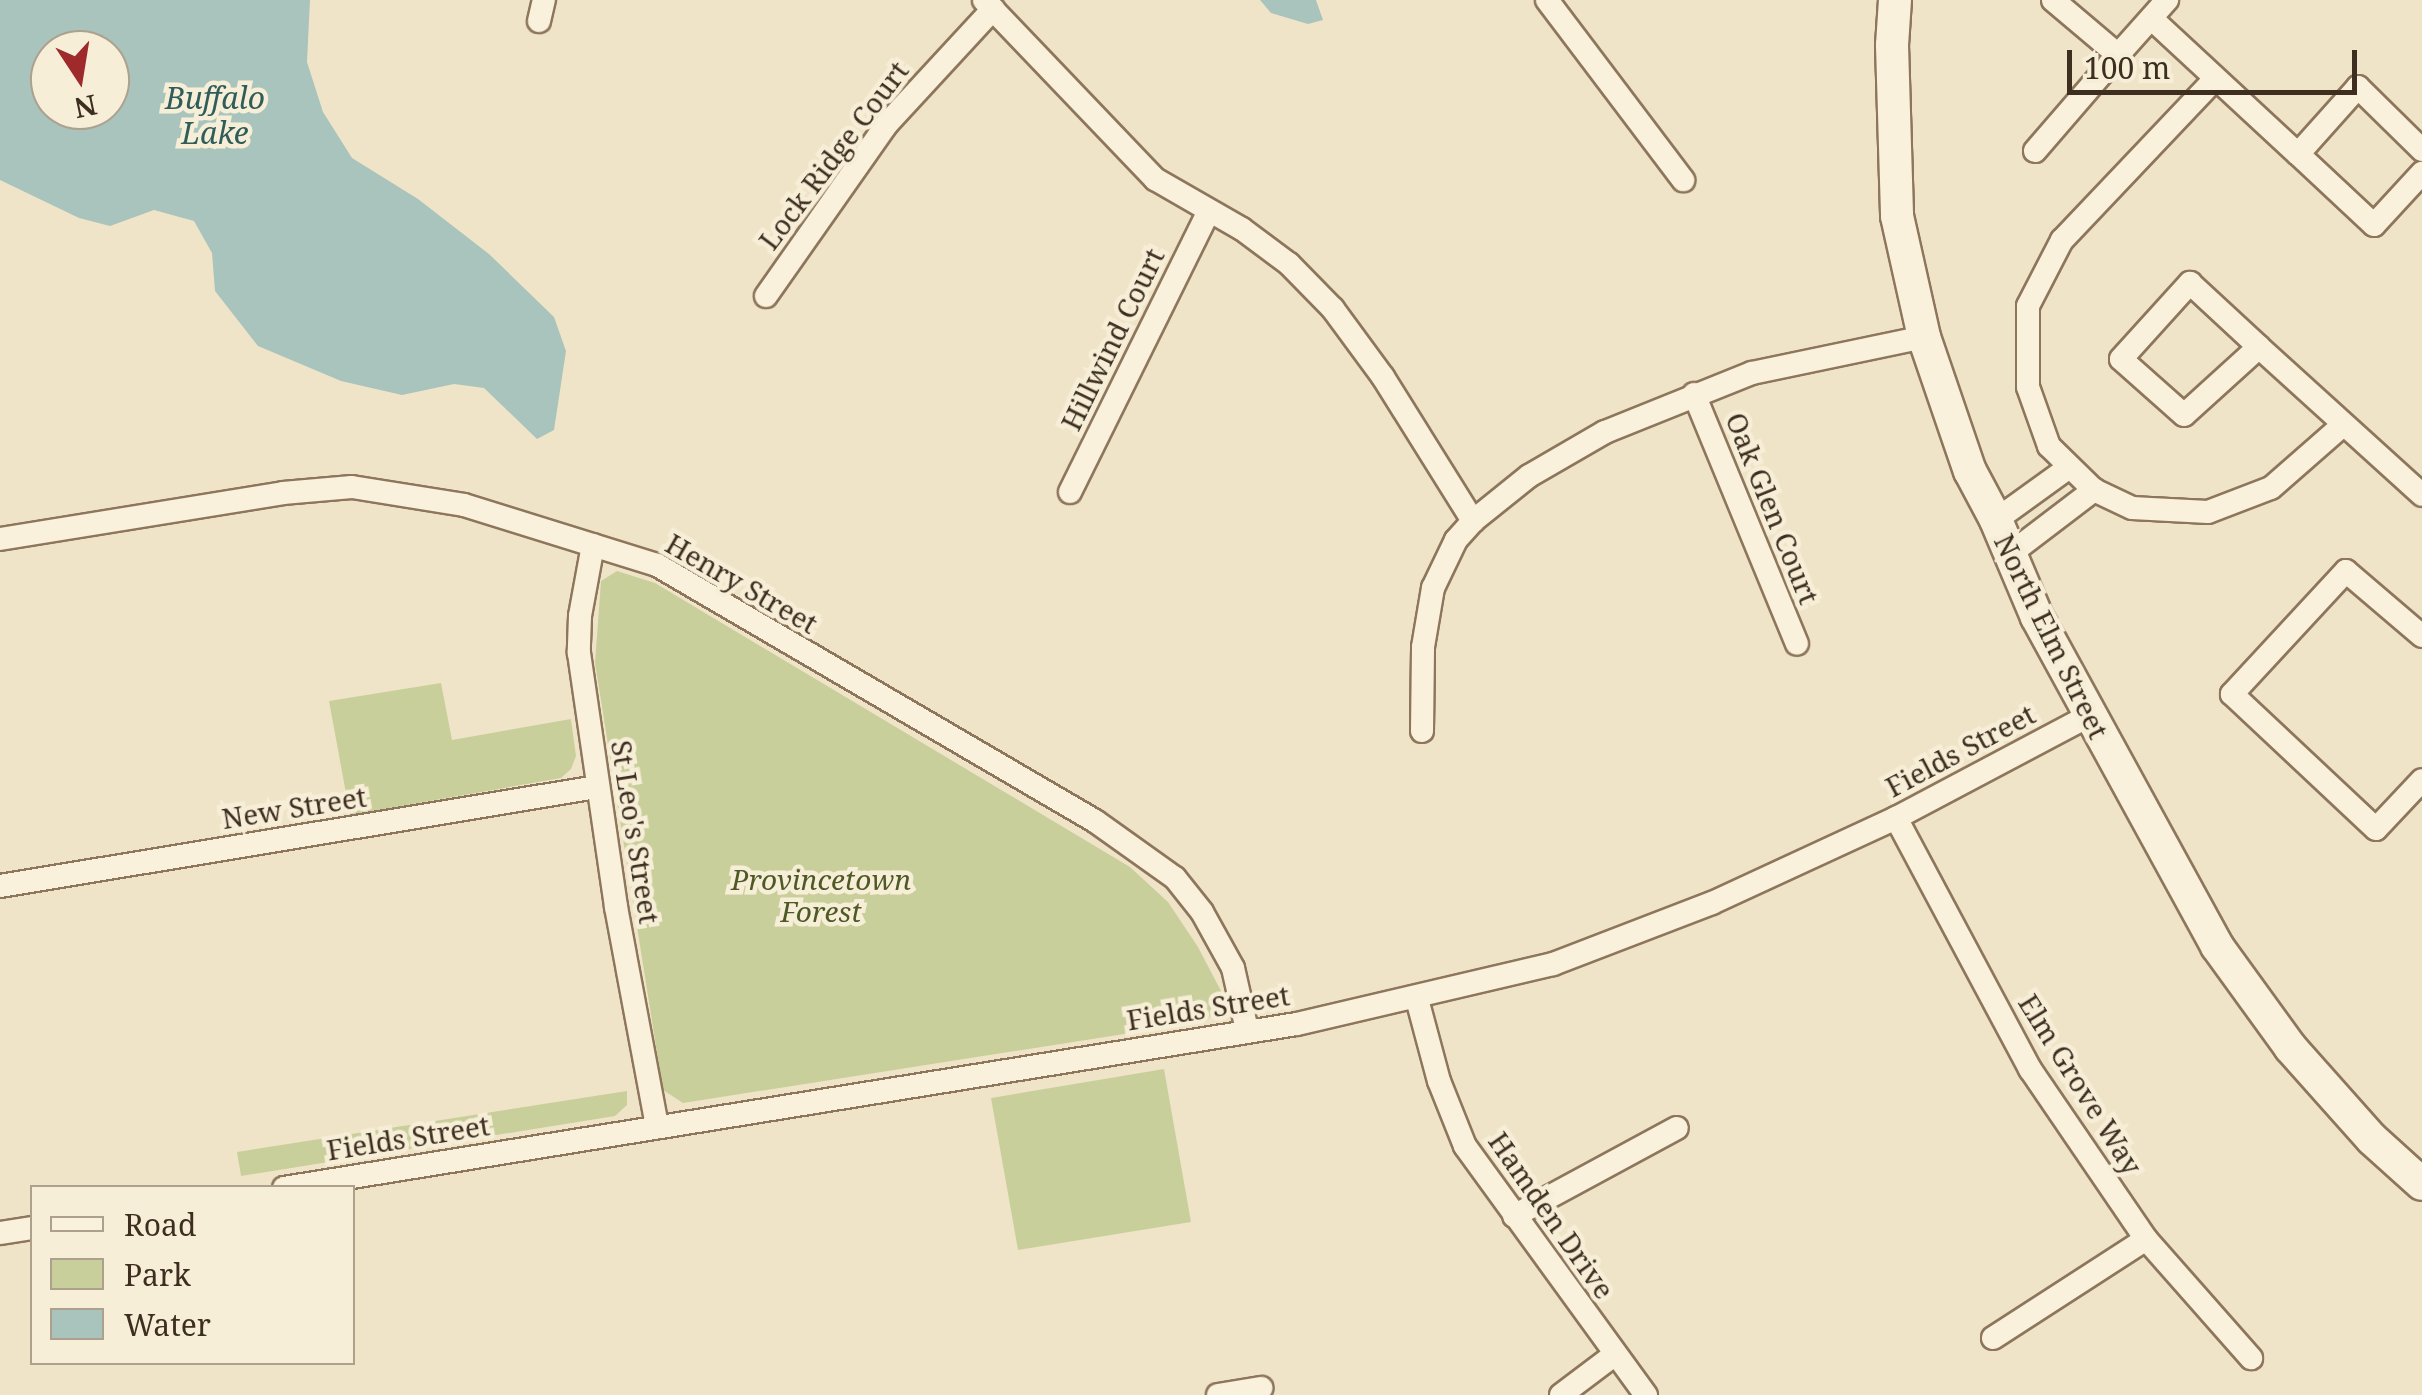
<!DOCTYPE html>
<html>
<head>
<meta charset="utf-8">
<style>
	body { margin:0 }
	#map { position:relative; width:2422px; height:1395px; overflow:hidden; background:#f0e4c8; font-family:"Noto Serif",serif }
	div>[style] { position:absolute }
	.green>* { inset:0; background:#c9cf9b }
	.water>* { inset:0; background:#a9c4bc }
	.roads { filter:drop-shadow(2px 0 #8d765c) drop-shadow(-2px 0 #8d765c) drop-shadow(0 2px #8d765c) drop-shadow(0 -2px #8d765c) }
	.minor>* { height:22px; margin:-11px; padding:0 11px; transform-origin:11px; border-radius:11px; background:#faf1dc }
	.secondary>* { height:32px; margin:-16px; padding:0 16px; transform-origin:16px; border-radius:16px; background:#faf1dc }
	span { translate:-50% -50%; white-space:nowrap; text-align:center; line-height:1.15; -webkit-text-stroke:9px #f7eed8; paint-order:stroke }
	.street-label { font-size:28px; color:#3d2e20 }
	.park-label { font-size:28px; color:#4d5a26; font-style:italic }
	.water-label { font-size:30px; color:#2f5d5a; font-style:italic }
	.legend { position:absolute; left:30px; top:1185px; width:325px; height:180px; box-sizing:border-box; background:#f7eed8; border:2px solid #ada18e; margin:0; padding:12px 18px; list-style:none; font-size:30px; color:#3d2e20 }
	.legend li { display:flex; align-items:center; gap:20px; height:50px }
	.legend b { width:50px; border:2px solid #ada18e }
	.north { position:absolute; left:30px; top:30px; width:100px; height:100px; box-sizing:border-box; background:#f7eed8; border:2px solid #ada18e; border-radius:50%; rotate:168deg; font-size:28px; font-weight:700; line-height:40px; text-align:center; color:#3d2e20 }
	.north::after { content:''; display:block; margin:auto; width:35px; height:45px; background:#9e2a2b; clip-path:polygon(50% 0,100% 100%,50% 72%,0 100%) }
	.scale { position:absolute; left:2067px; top:50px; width:290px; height:45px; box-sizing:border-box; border:5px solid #3d2e20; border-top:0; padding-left:12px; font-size:30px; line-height:35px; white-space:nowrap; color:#3d2e20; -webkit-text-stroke:8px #f7eed8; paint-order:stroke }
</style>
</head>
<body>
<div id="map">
	<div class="green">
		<div style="clip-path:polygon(617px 571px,655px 583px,1130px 867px,1168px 902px,1198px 947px,1221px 991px,1217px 1008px,1207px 1021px,683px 1103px,663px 1090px,595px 663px,601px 581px)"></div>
		<div style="clip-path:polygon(441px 683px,452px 740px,571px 719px,576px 756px,571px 769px,561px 778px,350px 815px,329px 701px)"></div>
		<div style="clip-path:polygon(1164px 1069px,1191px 1222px,1018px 1250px,991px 1098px)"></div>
		<div style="clip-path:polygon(627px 1091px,627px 1105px,615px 1116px,241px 1176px,237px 1152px)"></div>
	</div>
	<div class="water">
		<div style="clip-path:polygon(evenodd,0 0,310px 0,307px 62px,323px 112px,352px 158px,418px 199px,489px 254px,554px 317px,566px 351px,554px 430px,537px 439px,484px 388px,454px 384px,402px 395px,341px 381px,258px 346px,215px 291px,212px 253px,194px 221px,154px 210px,110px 226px,79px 218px,0 180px,0 0,50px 50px,110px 50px,110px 110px,50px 110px,50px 50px)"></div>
		<div style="clip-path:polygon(1260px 0,1316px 0,1323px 20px,1308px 24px,1271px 13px)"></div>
	</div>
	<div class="roads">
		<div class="minor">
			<div style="left:984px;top:0;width:248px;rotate:46.3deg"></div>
			<div style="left:1155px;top:179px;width:100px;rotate:29.9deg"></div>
			<div style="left:1242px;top:229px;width:59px;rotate:36.7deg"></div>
			<div style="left:1289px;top:264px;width:63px;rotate:45.6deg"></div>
			<div style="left:1333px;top:309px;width:84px;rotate:53.7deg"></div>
			<div style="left:1383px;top:377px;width:170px;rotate:58deg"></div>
			<div style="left:1547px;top:0;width:226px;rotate:52.9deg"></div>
			<div style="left:2053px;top:0;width:85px;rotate:40.2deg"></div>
			<div style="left:2118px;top:55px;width:74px;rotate:-48.3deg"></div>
			<div style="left:2152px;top:19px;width:199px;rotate:42.8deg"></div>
			<div style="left:539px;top:21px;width:22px;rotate:-77deg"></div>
			<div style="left:2214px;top:80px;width:221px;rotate:133.5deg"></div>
			<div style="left:2062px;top:240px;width:74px;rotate:117.3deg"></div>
			<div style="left:2028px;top:306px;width:81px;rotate:90deg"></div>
			<div style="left:2028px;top:387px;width:63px;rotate:70.4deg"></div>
			<div style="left:2049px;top:446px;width:63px;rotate:44.4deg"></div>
			<div style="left:2094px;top:490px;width:42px;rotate:25.3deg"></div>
			<div style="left:2132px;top:508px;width:76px;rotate:3deg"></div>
			<div style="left:2208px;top:512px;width:67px;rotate:-20.9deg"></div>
			<div style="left:2271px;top:488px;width:96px;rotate:-41.2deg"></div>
			<div style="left:2422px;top:150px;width:90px;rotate:-135.5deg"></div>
			<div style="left:2358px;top:87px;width:90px;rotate:131.8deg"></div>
			<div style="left:2298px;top:154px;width:104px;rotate:43.1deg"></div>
			<div style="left:2374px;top:225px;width:71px;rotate:-47.3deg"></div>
			<div style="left:2035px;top:151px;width:127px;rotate:-49.2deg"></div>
			<div style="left:2190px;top:283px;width:94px;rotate:42.8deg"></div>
			<div style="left:2259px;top:347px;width:101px;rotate:137.8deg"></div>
			<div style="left:2184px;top:415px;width:84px;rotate:-138.4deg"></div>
			<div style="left:2121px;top:359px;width:103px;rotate:-47.8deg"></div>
			<div style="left:766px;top:296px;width:209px;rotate:-54.9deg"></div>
			<div style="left:886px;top:125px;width:158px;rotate:-47.3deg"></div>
			<div style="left:2259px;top:347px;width:220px;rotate:42.2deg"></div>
			<div style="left:1694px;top:394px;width:270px;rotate:67.6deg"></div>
			<div style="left:1070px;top:492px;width:311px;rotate:-63.7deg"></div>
			<div style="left:1996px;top:520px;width:89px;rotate:-35.8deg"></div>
			<div style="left:0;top:539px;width:287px;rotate:-9.2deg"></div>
			<div style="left:283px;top:493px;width:69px;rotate:-5deg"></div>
			<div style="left:352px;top:487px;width:113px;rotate:9.1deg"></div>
			<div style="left:464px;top:505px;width:202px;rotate:17.3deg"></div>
			<div style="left:657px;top:565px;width:507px;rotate:30.31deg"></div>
			<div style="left:1095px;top:821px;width:98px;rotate:35.5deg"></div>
			<div style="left:1175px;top:878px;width:43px;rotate:51.5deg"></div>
			<div style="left:1202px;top:912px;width:64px;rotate:61deg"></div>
			<div style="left:1233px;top:968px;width:64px;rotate:77.3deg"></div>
			<div style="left:593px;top:545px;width:72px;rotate:100.4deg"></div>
			<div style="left:580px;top:616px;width:37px;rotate:92deg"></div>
			<div style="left:579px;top:653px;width:257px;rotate:81.7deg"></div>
			<div style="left:616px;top:907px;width:224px;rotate:79.4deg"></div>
			<div style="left:2010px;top:554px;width:106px;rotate:-37.3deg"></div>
			<div style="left:2422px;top:636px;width:100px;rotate:-139.5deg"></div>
			<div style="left:2346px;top:571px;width:168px;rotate:132.8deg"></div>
			<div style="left:2232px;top:694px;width:197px;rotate:43.2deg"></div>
			<div style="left:2376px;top:829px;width:67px;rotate:-46.8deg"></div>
			<div style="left:1422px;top:731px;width:84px;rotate:-89.3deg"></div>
			<div style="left:1423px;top:647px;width:60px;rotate:-80.4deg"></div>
			<div style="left:1433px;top:588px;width:53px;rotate:-64.4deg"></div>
			<div style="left:1456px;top:540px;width:25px;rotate:-48deg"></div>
			<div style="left:1473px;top:521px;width:72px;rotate:-38.8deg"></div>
			<div style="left:1529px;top:476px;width:88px;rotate:-30.1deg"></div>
			<div style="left:1605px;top:432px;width:158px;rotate:-21.9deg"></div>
			<div style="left:1752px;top:373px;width:176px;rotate:-11.8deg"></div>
			<div style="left:1896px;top:818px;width:285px;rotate:61.9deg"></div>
			<div style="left:2030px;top:1069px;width:206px;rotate:55.7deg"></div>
			<div style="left:2146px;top:1239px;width:159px;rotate:48.6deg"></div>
			<div style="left:0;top:886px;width:605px;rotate:-9.42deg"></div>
			<div style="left:1417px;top:999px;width:85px;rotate:75deg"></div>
			<div style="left:1439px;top:1081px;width:70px;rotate:68.2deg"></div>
			<div style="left:1465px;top:1146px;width:308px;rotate:54deg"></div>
			<div style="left:284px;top:1188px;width:1026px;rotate:-9.2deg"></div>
			<div style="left:1297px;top:1024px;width:263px;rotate:-13.2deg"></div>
			<div style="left:1553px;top:964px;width:170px;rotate:-21deg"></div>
			<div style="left:1712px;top:903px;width:203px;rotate:-24.8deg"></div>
			<div style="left:1896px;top:818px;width:218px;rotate:-27.9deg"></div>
			<div style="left:1514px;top:1216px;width:185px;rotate:-28.4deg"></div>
			<div style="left:0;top:1233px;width:32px;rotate:-9deg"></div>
			<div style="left:1993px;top:1338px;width:182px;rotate:-32.9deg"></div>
			<div style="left:1218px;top:1395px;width:44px;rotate:-9.2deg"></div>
			<div style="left:1561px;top:1395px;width:66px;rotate:-37deg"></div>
		</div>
		<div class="secondary">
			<div style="left:1895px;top:0;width:45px;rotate:93.8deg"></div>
			<div style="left:1892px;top:45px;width:171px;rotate:88.3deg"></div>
			<div style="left:1897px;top:216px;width:124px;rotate:77.4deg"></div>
			<div style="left:1924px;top:337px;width:142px;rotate:71.1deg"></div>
			<div style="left:1970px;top:471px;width:55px;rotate:62deg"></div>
			<div style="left:1996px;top:520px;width:105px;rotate:67.1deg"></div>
			<div style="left:2037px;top:617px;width:375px;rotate:61.3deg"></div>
			<div style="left:2217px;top:946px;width:125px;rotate:54.1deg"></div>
			<div style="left:2290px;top:1047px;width:123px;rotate:48.3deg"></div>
			<div style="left:2372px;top:1139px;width:67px;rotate:42deg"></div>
		</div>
	</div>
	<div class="street-label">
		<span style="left:833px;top:155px;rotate:-53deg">Lock Ridge Court</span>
		<span style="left:1112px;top:339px;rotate:-64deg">Hillwind Court</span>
		<span style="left:1773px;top:508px;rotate:68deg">Oak Glen Court</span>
		<span style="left:742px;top:583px;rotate:30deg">Henry Street</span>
		<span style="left:2052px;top:636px;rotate:64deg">North Elm Street</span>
		<span style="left:1960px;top:750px;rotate:-28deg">Fields Street</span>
		<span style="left:294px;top:807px;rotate:-9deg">New Street</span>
		<span style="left:636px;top:832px;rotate:81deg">St Leo's Street</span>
		<span style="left:1208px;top:1007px;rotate:-9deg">Fields Street</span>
		<span style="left:2081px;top:1084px;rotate:58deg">Elm Grove Way</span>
		<span style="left:408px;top:1137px;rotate:-9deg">Fields Street</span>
		<span style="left:1552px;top:1215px;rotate:55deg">Hamden Drive</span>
	</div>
	<div class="park-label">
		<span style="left:821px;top:895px">Provincetown<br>Forest</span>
	</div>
	<div class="water-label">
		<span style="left:215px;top:115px">Buffalo<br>Lake</span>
	</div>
	<ul class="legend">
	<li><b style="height:12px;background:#faf1dc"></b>Road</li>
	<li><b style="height:28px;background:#c9cf9b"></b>Park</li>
	<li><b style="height:28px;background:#a9c4bc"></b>Water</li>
	</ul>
	<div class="north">N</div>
	<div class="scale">100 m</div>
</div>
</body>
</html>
